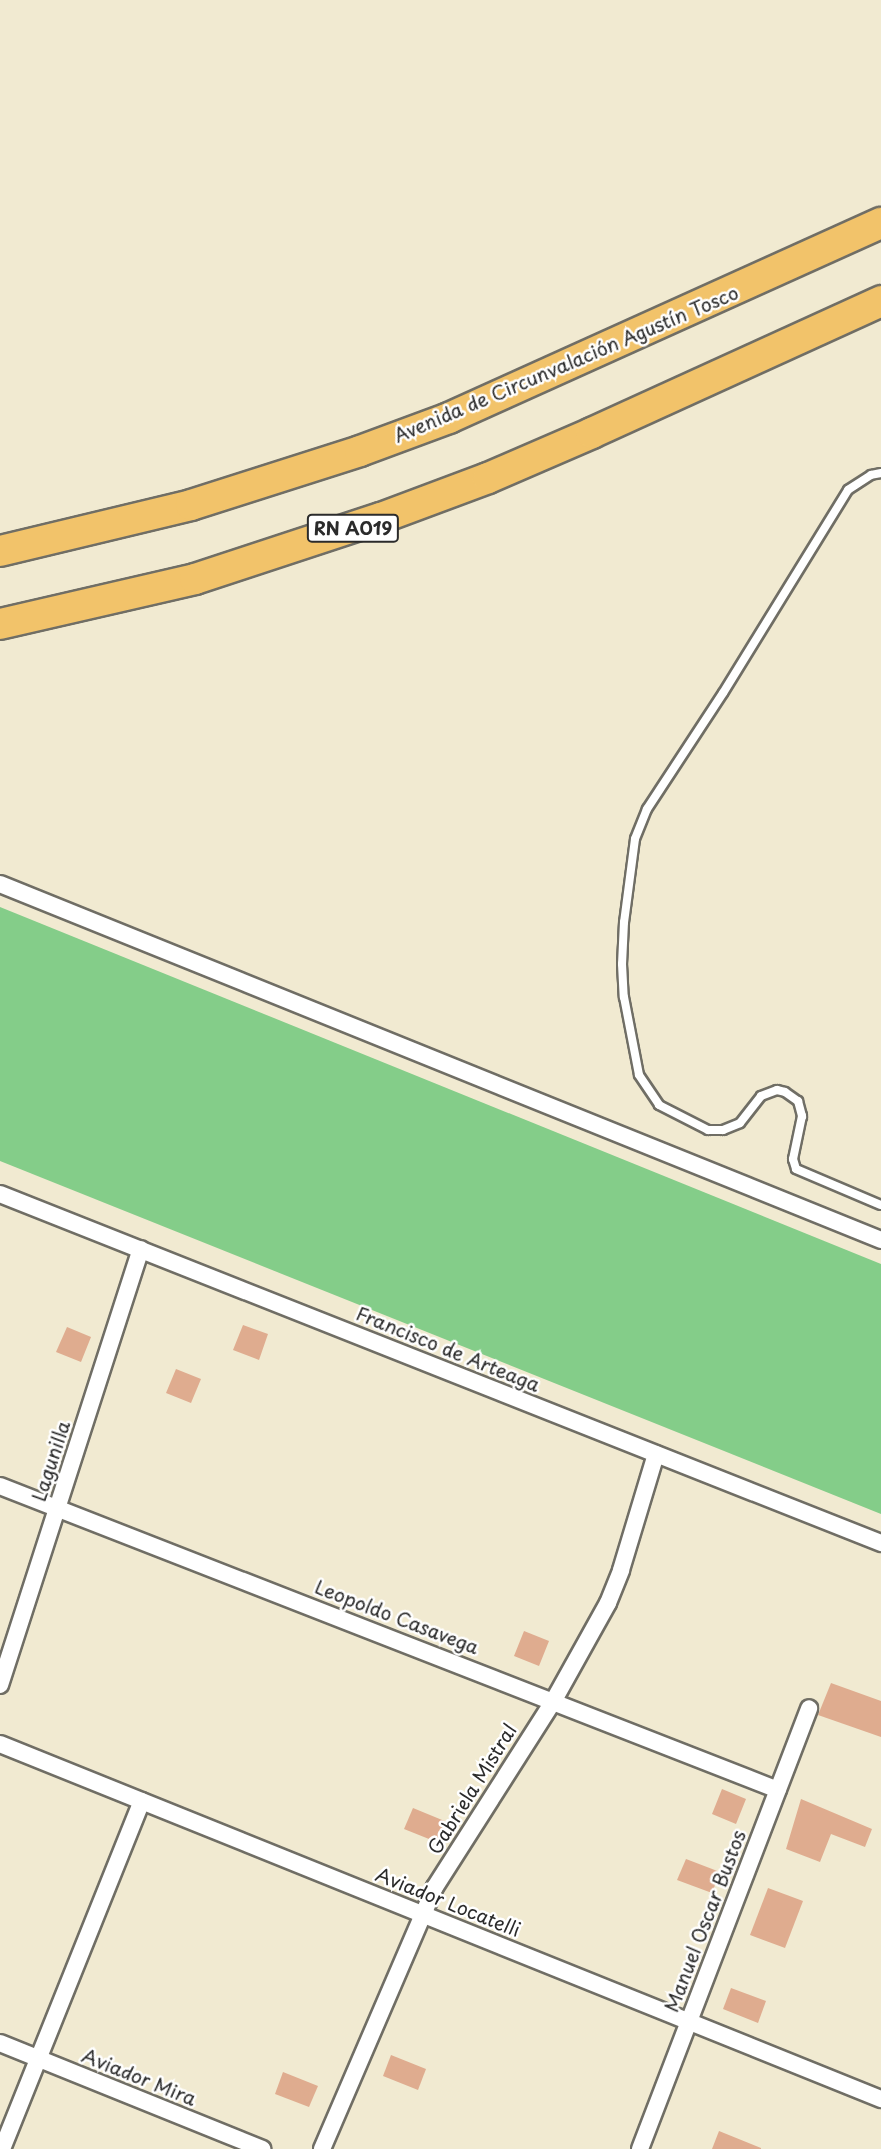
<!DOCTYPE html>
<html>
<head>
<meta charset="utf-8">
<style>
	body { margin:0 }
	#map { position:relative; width:881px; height:2149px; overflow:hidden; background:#f1ead1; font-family:"Playpen Sans",sans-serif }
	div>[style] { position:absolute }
	.green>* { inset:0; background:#84cd89 }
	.building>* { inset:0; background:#dfac8f }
	.roads { filter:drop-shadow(2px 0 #706e65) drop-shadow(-2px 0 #706e65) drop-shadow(0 2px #706e65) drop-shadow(0 -2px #706e65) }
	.lane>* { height:8px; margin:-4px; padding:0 4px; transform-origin:4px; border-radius:4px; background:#fff }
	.street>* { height:16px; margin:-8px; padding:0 8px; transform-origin:8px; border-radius:8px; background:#fff }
	.highway>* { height:30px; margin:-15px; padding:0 15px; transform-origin:15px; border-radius:15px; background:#f2c36a }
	span { translate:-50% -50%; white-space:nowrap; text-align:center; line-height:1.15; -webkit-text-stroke:5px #fff; paint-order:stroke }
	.shield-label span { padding:2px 5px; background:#fff; border:2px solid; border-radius:5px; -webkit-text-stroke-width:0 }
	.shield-label { font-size:18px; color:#2b2b2b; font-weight:700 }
	.street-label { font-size:19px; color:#2b2b2b }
</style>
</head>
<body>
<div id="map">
	<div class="green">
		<div style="clip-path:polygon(0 907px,881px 1264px,881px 1514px,0 1161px)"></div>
	</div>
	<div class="building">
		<div style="clip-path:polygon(243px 1325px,268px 1334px,259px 1360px,233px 1350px)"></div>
		<div style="clip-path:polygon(67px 1327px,91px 1337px,81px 1362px,56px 1352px)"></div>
		<div style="clip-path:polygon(176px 1369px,201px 1379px,191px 1403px,166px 1393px)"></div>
		<div style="clip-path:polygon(524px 1631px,549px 1641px,539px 1666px,514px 1656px)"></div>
		<div style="clip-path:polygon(831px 1683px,881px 1701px,881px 1737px,818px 1715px)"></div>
		<div style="clip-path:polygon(722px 1789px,746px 1799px,736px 1824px,712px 1814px)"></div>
		<div style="clip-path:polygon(801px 1799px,872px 1829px,865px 1847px,831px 1834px,820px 1862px,786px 1849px)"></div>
		<div style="clip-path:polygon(413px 1808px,447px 1822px,439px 1843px,404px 1829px)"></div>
		<div style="clip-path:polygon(686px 1859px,720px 1872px,712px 1893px,677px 1880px)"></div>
		<div style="clip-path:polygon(768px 1888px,803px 1901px,785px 1948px,750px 1935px)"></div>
		<div style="clip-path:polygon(731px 1988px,766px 2001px,758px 2023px,723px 2009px)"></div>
		<div style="clip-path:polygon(391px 2055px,426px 2069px,418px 2090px,383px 2076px)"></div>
		<div style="clip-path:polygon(283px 2072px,318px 2086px,309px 2107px,275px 2094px)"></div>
		<div style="clip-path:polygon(719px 2131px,761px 2148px,761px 2149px,712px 2149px)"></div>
	</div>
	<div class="roads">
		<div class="lane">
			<div style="left:881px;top:473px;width:10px;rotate:169deg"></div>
			<div style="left:871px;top:475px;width:27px;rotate:147deg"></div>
			<div style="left:848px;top:490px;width:238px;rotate:121.6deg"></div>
			<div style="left:723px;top:693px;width:139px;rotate:123.2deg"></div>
			<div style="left:647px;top:809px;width:32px;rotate:112deg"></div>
			<div style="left:635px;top:839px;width:84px;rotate:97.5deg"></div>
			<div style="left:624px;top:922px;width:42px;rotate:92.7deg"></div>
			<div style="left:622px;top:964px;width:33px;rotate:87deg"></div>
			<div style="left:624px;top:997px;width:79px;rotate:79.1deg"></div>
			<div style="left:639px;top:1075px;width:36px;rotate:56deg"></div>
			<div style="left:659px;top:1105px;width:55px;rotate:27deg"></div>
			<div style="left:708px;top:1130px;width:15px"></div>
			<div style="left:723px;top:1130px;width:18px;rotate:-22deg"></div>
			<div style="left:740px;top:1123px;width:34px;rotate:-52deg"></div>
			<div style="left:761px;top:1096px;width:17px;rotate:-21deg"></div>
			<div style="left:777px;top:1090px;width:8px;rotate:14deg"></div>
			<div style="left:785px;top:1092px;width:16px;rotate:35deg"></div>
			<div style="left:798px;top:1101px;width:16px;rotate:75deg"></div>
			<div style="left:802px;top:1116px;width:44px;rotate:101.8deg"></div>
			<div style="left:793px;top:1159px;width:10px;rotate:73deg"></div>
			<div style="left:796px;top:1169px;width:92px;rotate:23deg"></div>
		</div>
		<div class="street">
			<div style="left:0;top:884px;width:950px;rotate:22deg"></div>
			<div style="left:0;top:1194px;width:948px;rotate:21.61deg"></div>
			<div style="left:0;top:1486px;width:835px;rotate:21.34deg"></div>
			<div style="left:0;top:1685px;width:458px;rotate:-72.1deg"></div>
			<div style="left:0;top:1744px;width:950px;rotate:21.95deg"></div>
			<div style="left:0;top:2043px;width:283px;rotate:22deg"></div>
			<div style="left:2px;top:2149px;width:375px;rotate:-68.1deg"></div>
			<div style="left:322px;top:2149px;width:285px;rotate:-66.7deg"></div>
			<div style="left:435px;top:1887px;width:222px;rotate:-57.5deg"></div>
			<div style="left:554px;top:1700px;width:111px;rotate:-60.9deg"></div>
			<div style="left:608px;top:1603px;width:35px;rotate:-68deg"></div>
			<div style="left:621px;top:1570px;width:121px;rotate:-73.2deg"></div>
			<div style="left:640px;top:2149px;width:472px;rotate:-69deg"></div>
		</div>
		<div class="highway">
			<div style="left:0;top:551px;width:196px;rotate:-13.5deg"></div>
			<div style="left:191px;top:505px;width:177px;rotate:-17.7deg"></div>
			<div style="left:360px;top:451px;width:95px;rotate:-20.3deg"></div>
			<div style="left:449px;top:418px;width:474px;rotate:-24.3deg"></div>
			<div style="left:0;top:624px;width:200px;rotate:-13deg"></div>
			<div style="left:195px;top:579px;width:196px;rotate:-18.2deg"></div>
			<div style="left:381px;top:518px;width:114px;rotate:-20.5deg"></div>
			<div style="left:488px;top:478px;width:113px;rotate:-23.4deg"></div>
			<div style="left:592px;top:433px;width:318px;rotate:-24.5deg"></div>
		</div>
	</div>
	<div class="shield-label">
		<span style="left:353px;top:528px">RN A019</span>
	</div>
	<div class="street-label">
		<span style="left:566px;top:364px;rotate:-23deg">Avenida de Circunvalación Agustín Tosco</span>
		<span style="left:448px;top:1349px;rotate:22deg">Francisco de Arteaga</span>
		<span style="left:51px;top:1461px;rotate:-72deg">Lagunilla</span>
		<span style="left:397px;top:1617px;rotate:21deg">Leopoldo Casavega</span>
		<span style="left:472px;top:1789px;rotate:-58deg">Gabriela Mistral</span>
		<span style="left:448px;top:1902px;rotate:22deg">Aviador Locatelli</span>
		<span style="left:705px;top:1921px;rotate:-69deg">Manuel Oscar Bustos</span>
		<span style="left:139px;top:2077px;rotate:22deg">Aviador Mira</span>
	</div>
</div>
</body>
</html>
